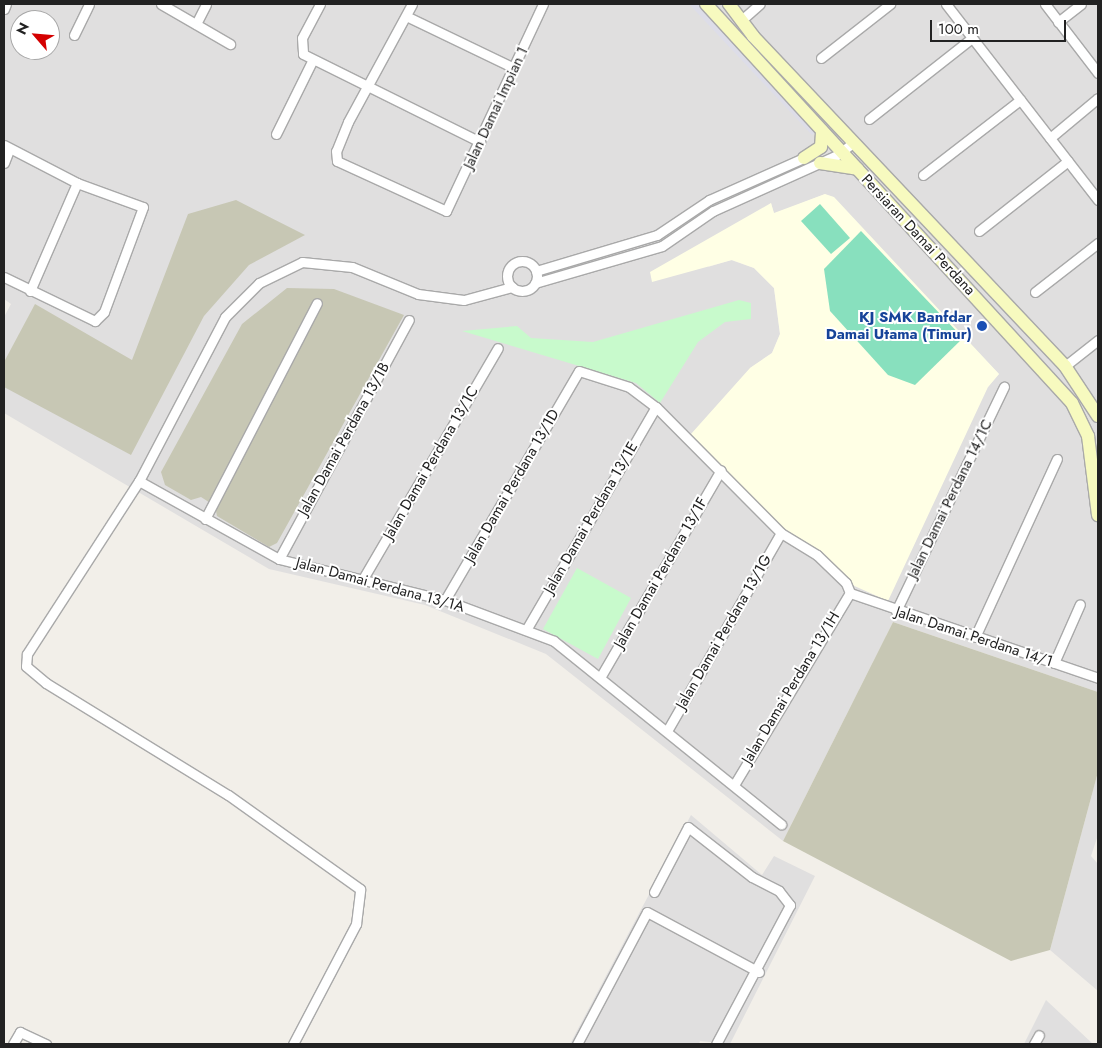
<!DOCTYPE html>
<html>
<head>
<meta charset="utf-8">
<style>
	body { margin:0 }
	#map { position:relative; width:1102px; height:1048px; overflow:hidden; background:#f2efe9; font-family:Jost,sans-serif }
	div>[style] { position:absolute }
	.residential>* { inset:0; background:#e0dfdf }
	.education>* { inset:0; background:#ffffe5 }
	.construction>* { inset:0; background:#c7c7b4 }
	.park>* { inset:0; background:#c8facc }
	.pitch>* { inset:0; background:#88e0be }
	.plaza>* { inset:0; background:#dddde8 }
	.roads { filter:drop-shadow(1px 0 #a9a9a9) drop-shadow(-1px 0 #a9a9a9) drop-shadow(0 1px #a9a9a9) drop-shadow(0 -1px #a9a9a9) }
	.street>* { height:9px; margin:-4.5px; padding:0 4.5px; transform-origin:4.5px; border-radius:4.5px; background:#fff }
	.street>.ring { margin:-4.5px; padding:0; box-sizing:content-box; background:none; border:9px solid #fff; border-radius:50% }
	.secondary>* { height:12px; margin:-6px; padding:0 6px; transform-origin:6px; border-radius:6px; background:#f7fabf }
	.dots>* { width:14px; height:14px; translate:-50% -50%; box-sizing:border-box; border:2px solid #fff; border-radius:50% }
	span { translate:-50% -50%; white-space:nowrap; text-align:center; line-height:1.15; -webkit-text-stroke:4px #fff; paint-order:stroke }
	.street-label { font-size:15px; color:#222 }
	.transit-label { font-size:15px; color:#164399; font-weight:700 }
	.right { translate:-100% -50%; text-align:right }
	.frame { position:absolute; inset:0; border:5px solid #222; pointer-events:none }
	.north { position:absolute; left:10px; top:10px; width:50px; height:50px; box-sizing:border-box; background:#fff; border:1px solid #a7a7a7; border-radius:50%; rotate:297deg; font-size:14px; font-weight:700; line-height:20px; text-align:center; color:#222 }
	.north::after { content:''; display:block; margin:auto; width:18px; height:22px; background:#d40000; clip-path:polygon(50% 0,100% 100%,50% 72%,0 100%) }
	.scale { position:absolute; left:930px; top:20px; width:136px; height:22px; box-sizing:border-box; border:2px solid #222; border-top:0; padding-left:6px; font-size:15px; line-height:18px; white-space:nowrap; color:#222; -webkit-text-stroke:4px #fff; paint-order:stroke }
</style>
</head>
<body>
<div id="map">
	<div class="residential">
		<div style="clip-path:polygon(evenodd,4px 4px,1098px 4px,1098px 692px,893px 622px,783px 841px,546px 654px,425px 605px,269px 569px,4px 413px,4px 317px,11px 304px,4px 299px,4px 4px,20px 20px,50px 20px,50px 50px,20px 50px,20px 20px,4px 4px,825px 194px,999px 374px,988px 387px,750px 368px,772px 353px,780px 334px,774px 288px,754px 268px,731px 260px,708px 267px,771px 203px,774px 214px,825px 194px)"></div>
		<div style="clip-path:polygon(1098px 772px,1098px 835px,1091px 856px,1098px 864px,1098px 991px,1050px 950px)"></div>
		<div style="clip-path:polygon(691px 815px,762px 875px,774px 856px,815px 876px,730px 1044px,700px 1041px,699px 1044px,570px 1044px)"></div>
		<div style="clip-path:polygon(1046px 1000px,1093px 1044px,1024px 1044px)"></div>
	</div>
	<div class="education">
		<div style="clip-path:polygon(825px 194px,834px 197px,999px 374px,988px 387px,888px 601px,850px 584px,788px 534px,691px 434px,750px 368px,772px 353px,780px 334px,774px 288px,754px 268px,732px 260px,652px 282px,650px 272px,771px 203px,774px 213px)"></div>
	</div>
	<div class="construction">
		<div style="clip-path:polygon(236px 200px,305px 235px,249px 265px,204px 316px,131px 455px,4px 387px,4px 362px,35px 304px,132px 360px,188px 214px)"></div>
		<div style="clip-path:polygon(287px 288px,334px 289px,404px 315px,277px 543px,269px 547px,217px 516px,215px 506px,201px 497px,191px 500px,165px 485px,161px 472px,242px 324px)"></div>
		<div style="clip-path:polygon(893px 622px,1098px 692px,1098px 772px,1050px 950px,1011px 961px,783px 841px)"></div>
	</div>
	<div class="park">
		<div style="clip-path:polygon(739px 300px,751px 303px,751px 319px,725px 322px,698px 342px,660px 403px,636px 383px,462px 331px,517px 326px,531px 338px,593px 342px)"></div>
		<div style="clip-path:polygon(577px 568px,631px 598px,598px 659px,543px 629px)"></div>
	</div>
	<div class="pitch">
		<div style="clip-path:polygon(820px 204px,850px 238px,831px 254px,801px 221px)"></div>
		<div style="clip-path:polygon(861px 231px,963px 338px,915px 385px,888px 375px,830px 311px,824px 269px)"></div>
	</div>
	<div class="plaza">
		<div style="clip-path:polygon(689px 4px,697px 4px,816px 132px,812px 135px)"></div>
	</div>
	<div class="roads">
		<div class="street">
			<div style="left:161px;top:4px;width:80px;rotate:30.1deg"></div>
			<div style="left:320px;top:4px;width:38px;rotate:118deg"></div>
			<div style="left:302px;top:38px;width:16px;rotate:86deg"></div>
			<div style="left:303px;top:54px;width:198px;rotate:26.4deg"></div>
			<div style="left:412px;top:4px;width:134px;rotate:118.5deg"></div>
			<div style="left:348px;top:122px;width:31px;rotate:112deg"></div>
			<div style="left:336px;top:151px;width:10px;rotate:84deg"></div>
			<div style="left:337px;top:161px;width:120px;rotate:24.6deg"></div>
			<div style="left:446px;top:211px;width:229px;rotate:-64.9deg"></div>
			<div style="left:946px;top:4px;width:248px;rotate:52.2deg"></div>
			<div style="left:1045px;top:4px;width:87px;rotate:52.5deg"></div>
			<div style="left:4px;top:9px;width:5px;rotate:-68deg"></div>
			<div style="left:406px;top:16px;width:120px;rotate:25.7deg"></div>
			<div style="left:746px;top:16px;width:18px;rotate:-41deg"></div>
			<div style="left:1058px;top:22px;width:29px;rotate:-38deg"></div>
			<div style="left:196px;top:24px;width:22px;rotate:-63deg"></div>
			<div style="left:74px;top:35px;width:34px;rotate:-64deg"></div>
			<div style="left:821px;top:58px;width:88px;rotate:-38deg"></div>
			<div style="left:869px;top:119px;width:131px;rotate:-38.2deg"></div>
			<div style="left:276px;top:134px;width:81px;rotate:-63.7deg"></div>
			<div style="left:1050px;top:138px;width:62px;rotate:-39.8deg"></div>
			<div style="left:4px;top:145px;width:82px;rotate:27.5deg"></div>
			<div style="left:77px;top:183px;width:70px;rotate:20deg"></div>
			<div style="left:143px;top:207px;width:112px;rotate:110.4deg"></div>
			<div style="left:104px;top:312px;width:13px;rotate:135deg"></div>
			<div style="left:95px;top:321px;width:101px;rotate:-154.2deg"></div>
			<div style="left:4px;top:163px;width:14px;rotate:-69deg"></div>
			<div style="left:923px;top:175px;width:123px;rotate:-37.7deg"></div>
			<div style="left:979px;top:231px;width:113px;rotate:-38.2deg"></div>
			<div class="ring" style="left:507px;top:261px;width:21px;height:21px"></div>
			<div style="left:536px;top:271px;width:126px;rotate:-16.6deg"></div>
			<div style="left:657px;top:235px;width:63px;rotate:-33.9deg"></div>
			<div style="left:709px;top:200px;width:108px;rotate:-24deg"></div>
			<div style="left:535px;top:283px;width:132px;rotate:-16.2deg"></div>
			<div style="left:662px;top:246px;width:62px;rotate:-34.5deg"></div>
			<div style="left:713px;top:211px;width:136px;rotate:-24.3deg"></div>
			<div style="left:837px;top:155px;width:20px;rotate:-37deg"></div>
			<div style="left:30px;top:291px;width:118px;rotate:-66.5deg"></div>
			<div style="left:1035px;top:292px;width:80px;rotate:-37.9deg"></div>
			<div style="left:1065px;top:366px;width:42px;rotate:-38.2deg"></div>
			<div style="left:139px;top:481px;width:160px;rotate:29.1deg"></div>
			<div style="left:279px;top:559px;width:171px;rotate:13.9deg"></div>
			<div style="left:445px;top:600px;width:116px;rotate:20.6deg"></div>
			<div style="left:554px;top:641px;width:292px;rotate:38.9deg"></div>
			<div style="left:205px;top:519px;width:243px;rotate:-62.6deg"></div>
			<div style="left:279px;top:559px;width:272px;rotate:-61.5deg"></div>
			<div style="left:364px;top:577px;width:265px;rotate:-59.7deg"></div>
			<div style="left:850px;top:593px;width:262px;rotate:18.9deg"></div>
			<div style="left:445px;top:600px;width:265px;rotate:-59.7deg"></div>
			<div style="left:579px;top:371px;width:52px;rotate:17.7deg"></div>
			<div style="left:629px;top:387px;width:34px;rotate:37deg"></div>
			<div style="left:656px;top:407px;width:177px;rotate:45.2deg"></div>
			<div style="left:781px;top:533px;width:42px;rotate:31.4deg"></div>
			<div style="left:817px;top:555px;width:40px;rotate:44deg"></div>
			<div style="left:846px;top:583px;width:11px;rotate:68deg"></div>
			<div style="left:896px;top:611px;width:249px;rotate:-64.3deg"></div>
			<div style="left:526px;top:630px;width:258px;rotate:-59.8deg"></div>
			<div style="left:975px;top:637px;width:196px;rotate:-65.3deg"></div>
			<div style="left:1054px;top:663px;width:64px;rotate:-66.2deg"></div>
			<div style="left:601px;top:676px;width:238px;rotate:-59.8deg"></div>
			<div style="left:667px;top:731px;width:228px;rotate:-60.1deg"></div>
			<div style="left:734px;top:785px;width:224px;rotate:-58.9deg"></div>
			<div style="left:654px;top:892px;width:73px;rotate:-62.4deg"></div>
			<div style="left:688px;top:827px;width:81px;rotate:38deg"></div>
			<div style="left:752px;top:877px;width:30px;rotate:27deg"></div>
			<div style="left:779px;top:891px;width:18px;rotate:52deg"></div>
			<div style="left:790px;top:905px;width:157px;rotate:118deg"></div>
			<div style="left:13px;top:1044px;width:14px;rotate:-60deg"></div>
			<div style="left:20px;top:1032px;width:29px;rotate:25deg"></div>
			<div style="left:293px;top:1044px;width:136px;rotate:-62.3deg"></div>
			<div style="left:356px;top:924px;width:35px;rotate:-83deg"></div>
			<div style="left:360px;top:889px;width:162px;rotate:-144.5deg"></div>
			<div style="left:228px;top:795px;width:214px;rotate:-148.4deg"></div>
			<div style="left:46px;top:683px;width:26px;rotate:-140deg"></div>
			<div style="left:26px;top:666px;width:12px;rotate:-85deg"></div>
			<div style="left:27px;top:654px;width:206px;rotate:-57.1deg"></div>
			<div style="left:139px;top:481px;width:185px;rotate:-62.3deg"></div>
			<div style="left:225px;top:317px;width:48px;rotate:-45deg"></div>
			<div style="left:259px;top:283px;width:48px;rotate:-26deg"></div>
			<div style="left:302px;top:262px;width:50px;rotate:5.7deg"></div>
			<div style="left:352px;top:267px;width:71px;rotate:22.2deg"></div>
			<div style="left:418px;top:294px;width:46px;rotate:7.4deg"></div>
			<div style="left:464px;top:300px;width:50px;rotate:-15.2deg"></div>
			<div style="left:577px;top:1044px;width:149px;rotate:-62.1deg"></div>
			<div style="left:647px;top:912px;width:127px;rotate:28.2deg"></div>
			<div style="left:1034px;top:1044px;width:10px;rotate:-61deg"></div>
		</div>
		<div class="secondary">
			<div style="left:706px;top:4px;width:541px;rotate:47.47deg"></div>
			<div style="left:1072px;top:403px;width:37px;rotate:64deg"></div>
			<div style="left:1088px;top:436px;width:80px;rotate:82.8deg"></div>
			<div style="left:729px;top:4px;width:40px;rotate:53deg"></div>
			<div style="left:753px;top:36px;width:454px;rotate:46.6deg"></div>
			<div style="left:1065px;top:366px;width:60px;rotate:56.6deg"></div>
			<div style="left:804px;top:158px;width:20px;rotate:-33deg"></div>
			<div style="left:821px;top:147px;width:16px;rotate:-86deg"></div>
			<div style="left:820px;top:163px;width:38px;rotate:9deg"></div>
		</div>
	</div>
	<div class="dots">
		<div style="left:982px;top:326px;background:#1a4fb4"></div>
	</div>
	<div class="street-label">
		<span style="left:496px;top:108px;rotate:-65deg">Jalan Damai Impian 1</span>
		<span style="left:918px;top:235px;rotate:47deg">Persiaran Damai Perdana</span>
		<span style="left:344px;top:439px;rotate:-61deg">Jalan Damai Perdana 13/1B</span>
		<span style="left:431px;top:463px;rotate:-60deg">Jalan Damai Perdana 13/1C</span>
		<span style="left:512px;top:486px;rotate:-60deg">Jalan Damai Perdana 13/1D</span>
		<span style="left:950px;top:499px;rotate:-64deg">Jalan Damai Perdana 14/1C</span>
		<span style="left:591px;top:518px;rotate:-60deg">Jalan Damai Perdana 13/1E</span>
		<span style="left:661px;top:573px;rotate:-60deg">Jalan Damai Perdana 13/1F</span>
		<span style="left:380px;top:585px;rotate:15deg">Jalan Damai Perdana 13/1A</span>
		<span style="left:724px;top:632px;rotate:-60deg">Jalan Damai Perdana 13/1G</span>
		<span style="left:974px;top:637px;rotate:18deg">Jalan Damai Perdana 14/1</span>
		<span style="left:791px;top:688px;rotate:-59deg">Jalan Damai Perdana 13/1H</span>
	</div>
	<div class="transit-label">
		<span class="right" style="left:972px;top:326px">KJ SMK Banfdar<br>Damai Utama (Timur)</span>
	</div>
	<div class="frame"></div>
	<div class="north">N</div>
	<div class="scale">100 m</div>
</div>
</body>
</html>
